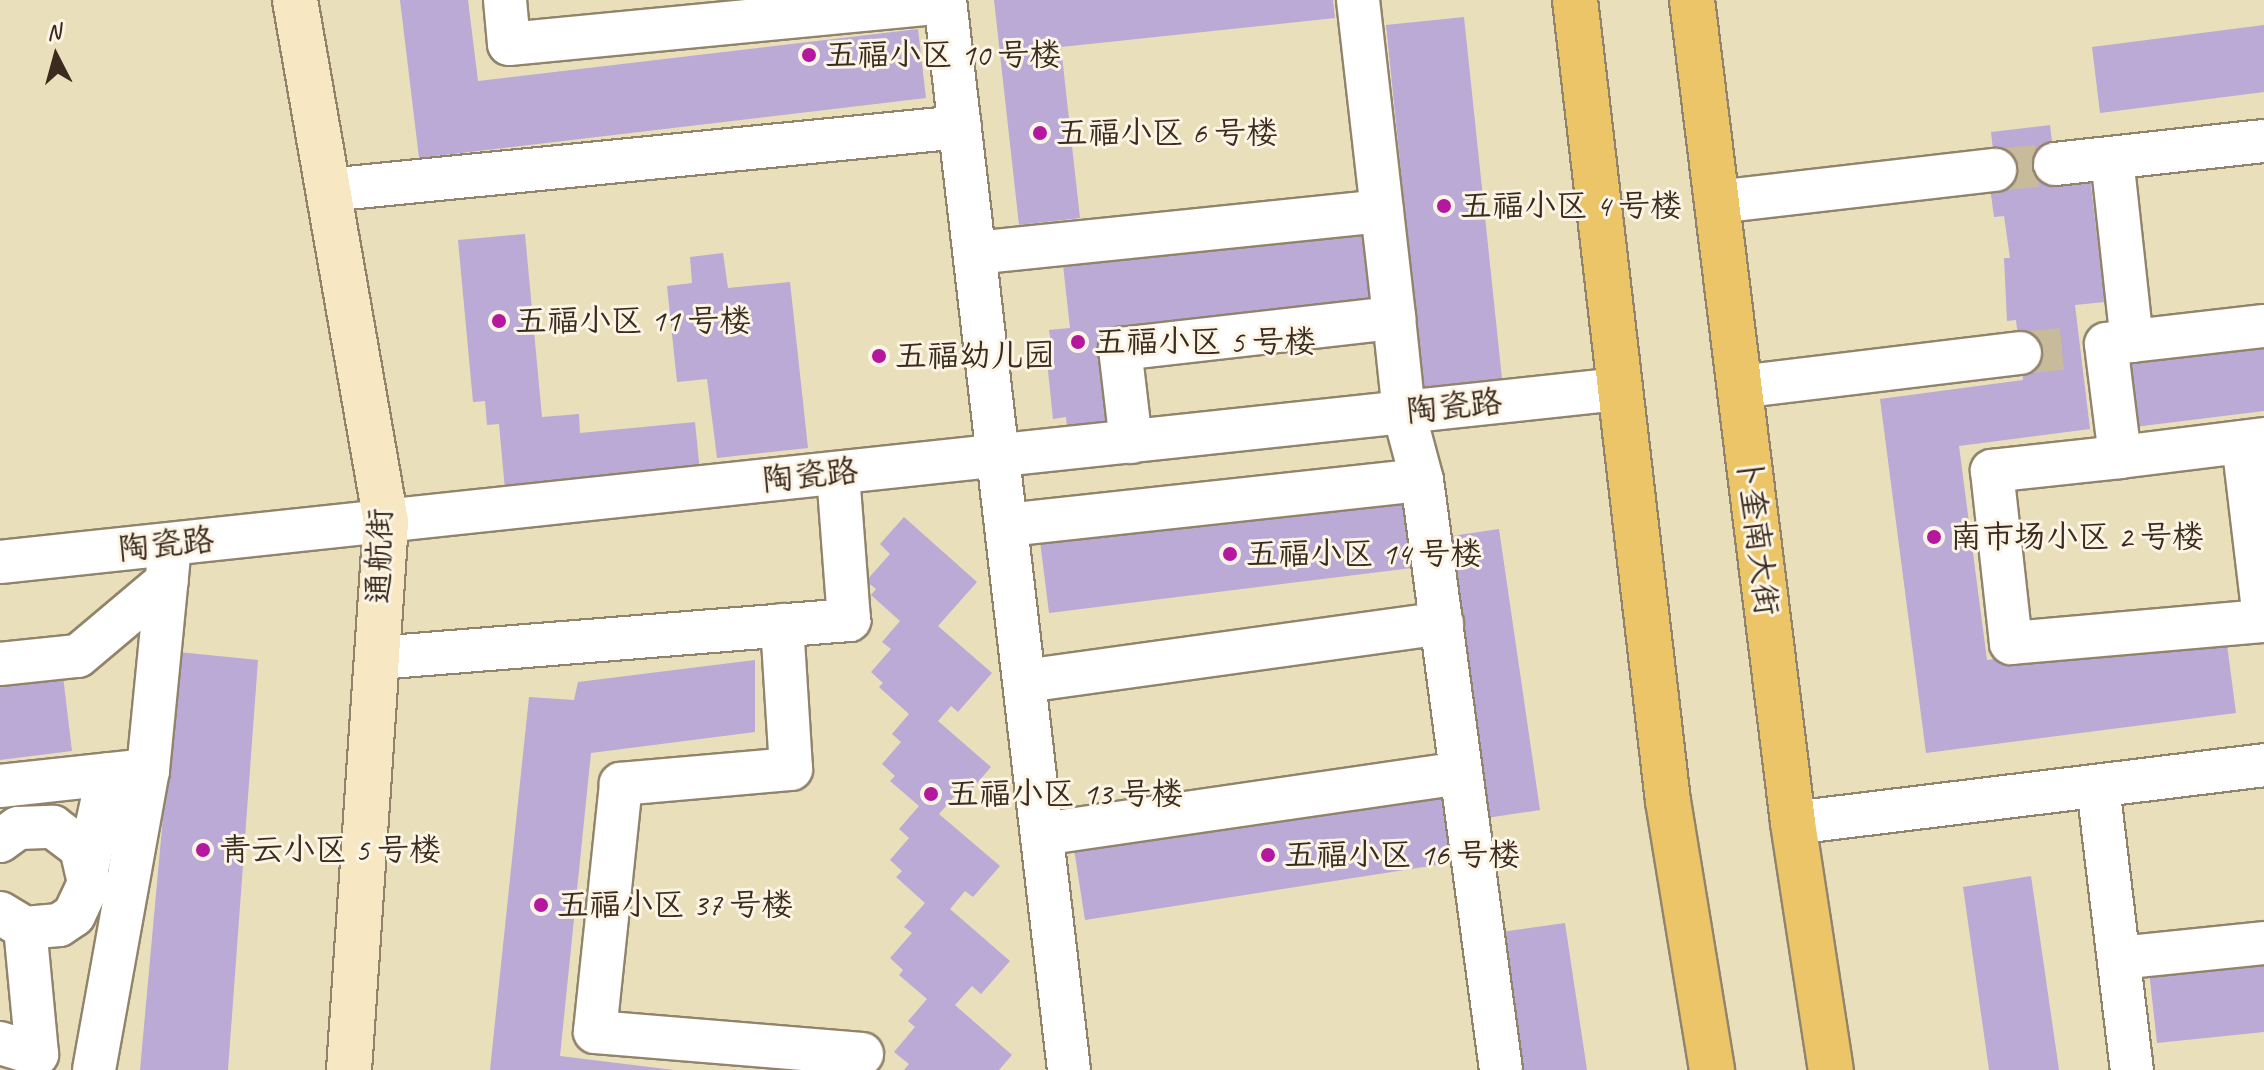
<!DOCTYPE html>
<html>
<head>
<meta charset="utf-8">
<style>
	body { margin:0 }
	#map { position:relative; width:2264px; height:1070px; overflow:hidden; background:#eadfbb; font-family:Caveat,"LXGW WenKai TC",sans-serif }
	div>[style] { position:absolute }
	.building>* { inset:0; background:#bba9d6 }
	.minor-tunnel>* { height:42px; margin-top:-21px; transform-origin:0; background:repeating-linear-gradient(90deg,#c7bb9c 0 42px,transparent 0 63px) }
	.roads { filter:drop-shadow(2px 0 #92846c) drop-shadow(-2px 0 #92846c) drop-shadow(0 2px #92846c) drop-shadow(0 -2px #92846c) }
	.minor>* { height:42px; margin:-21px; padding:0 21px; transform-origin:21px; border-radius:21px; background:#fff }
	.secondary>* { height:44px; margin:-22px; padding:0 22px; transform-origin:22px; border-radius:22px; background:#f7e8c3 }
	.primary>* { height:44px; margin:-22px; padding:0 22px; transform-origin:22px; border-radius:22px; background:#ecc569 }
	.dots>* { width:22px; height:22px; translate:-50% -50%; box-sizing:border-box; border:4px solid #fcf5e5; border-radius:50% }
	span { translate:-50% -50%; white-space:nowrap; text-align:center; line-height:1.15; -webkit-text-stroke:6px #fcf5e5; paint-order:stroke }
	.poi-label { font-size:32px; color:#3b2a1e }
	.left { translate:0 -50%; text-align:left }
	.street-label { font-size:32px; color:#3b2a1e }
	.north { position:absolute; left:16px; top:16px; width:80px; height:80px; -webkit-text-stroke:6px #fcf5e5; paint-order:stroke; rotate:354deg; font-size:22px; font-weight:700; line-height:32px; text-align:center; color:#3b2a1e }
	.north::after { content:''; display:block; margin:auto; width:28px; height:36px; background:#3b2a1e; clip-path:polygon(50% 0,100% 100%,50% 72%,0 100%) }
</style>
</head>
<body>
<div id="map">
	<div class="building">
		<div style="clip-path:polygon(400px 0,468px 0,478px 81px,918px 29px,926px 98px,419px 158px)"></div>
		<div style="clip-path:polygon(994px 0,1333px 0,1335px 18px,1061px 47px,1080px 218px,1019px 225px)"></div>
		<div style="clip-path:polygon(1464px 17px,1503px 388px,1424px 396px,1386px 25px)"></div>
		<div style="clip-path:polygon(2264px 25px,2264px 92px,2100px 113px,2092px 47px)"></div>
		<div style="clip-path:polygon(2050px 125px,2057px 183px,2090px 178px,2105px 302px,2075px 305px,2090px 429px,1959px 446px,1987px 660px,2225px 629px,2236px 713px,1926px 753px,1880px 399px,2023px 380px,2016px 320px,2007px 321px,2004px 258px,2010px 258px,2004px 216px,1994px 217px,1990px 187px,1997px 186px,1991px 132px)"></div>
		<div style="clip-path:polygon(1371px 232px,1379px 304px,1105px 334px,1116px 432px,1068px 437px,1066px 417px,1053px 419px,1046px 351px,1052px 350px,1049px 330px,1070px 328px,1063px 265px)"></div>
		<div style="clip-path:polygon(525px 234px,542px 417px,579px 414px,580px 433px,695px 422px,700px 472px,505px 490px,499px 424px,487px 425px,485px 401px,473px 402px,458px 240px)"></div>
		<div style="clip-path:polygon(723px 253px,728px 288px,790px 282px,808px 448px,717px 458px,707px 379px,677px 382px,667px 286px,692px 283px,690px 257px)"></div>
		<div style="clip-path:polygon(2264px 347px,2264px 411px,2126px 428px,2119px 365px)"></div>
		<div style="clip-path:polygon(1411px 495px,1420px 567px,1049px 613px,1040px 541px)"></div>
		<div style="clip-path:polygon(904px 517px,977px 582px,938px 626px,992px 673px,958px 712px,951px 706px,938px 721px,991px 767px,965px 797px,959px 791px,939px 814px,1000px 866px,973px 897px,965px 891px,950px 909px,1010px 961px,981px 994px,972px 986px,955px 1005px,1012px 1055px,999px 1070px,904px 1070px,909px 1064px,894px 1052px,915px 1027px,908px 1021px,927px 999px,899px 975px,903px 970px,890px 958px,912px 933px,904px 927px,925px 903px,896px 877px,902px 871px,890px 860px,909px 838px,899px 829px,919px 806px,890px 781px,895px 776px,882px 764px,901px 742px,892px 734px,909px 714px,879px 687px,883px 683px,871px 672px,891px 649px,882px 642px,900px 621px,871px 595px,876px 589px,866px 581px,890px 554px,880px 544px)"></div>
		<div style="clip-path:polygon(1499px 529px,1540px 810px,1480px 819px,1438px 538px)"></div>
		<div style="clip-path:polygon(178px 652px,258px 660px,228px 1070px,140px 1070px)"></div>
		<div style="clip-path:polygon(755px 660px,755px 732px,591px 753px,560px 1056px,674px 1070px,490px 1070px,529px 697px,574px 700px,578px 682px)"></div>
		<div style="clip-path:polygon(62px 668px,72px 751px,0 760px,0 675px)"></div>
		<div style="clip-path:polygon(1450px 791px,1462px 861px,1085px 920px,1074px 849px)"></div>
		<div style="clip-path:polygon(2031px 876px,2059px 1070px,1989px 1070px,1963px 887px)"></div>
		<div style="clip-path:polygon(1565px 923px,1587px 1070px,1522px 1070px,1501px 932px)"></div>
		<div style="clip-path:polygon(2264px 959px,2264px 1032px,2157px 1043px,2149px 971px)"></div>
	</div>
	<div class="minor-tunnel">
		<div style="left:1995px;top:170px;width:60px;rotate:-5.7deg"></div>
		<div style="left:2020px;top:353px;width:60px;rotate:-5.7deg"></div>
	</div>
	<div class="roads">
		<div class="minor">
			<div style="left:505px;top:0;width:44px;rotate:84.8deg"></div>
			<div style="left:509px;top:44px;width:438px;rotate:-5.5deg"></div>
			<div style="left:945px;top:0;width:1077px;rotate:83.39deg"></div>
			<div style="left:1358px;top:0;width:320px;rotate:83.5deg"></div>
			<div style="left:2112px;top:158px;width:184px;rotate:83.8deg"></div>
			<div style="left:2132px;top:341px;width:133px;rotate:-6.5deg"></div>
			<div style="left:2055px;top:164px;width:210px;rotate:-6.3deg"></div>
			<div style="left:328px;top:190px;width:635px;rotate:-5.69deg"></div>
			<div style="left:1717px;top:202px;width:280px;rotate:-6.6deg"></div>
			<div style="left:975px;top:253px;width:409px;rotate:-5.9deg"></div>
			<div style="left:2132px;top:341px;width:26px;rotate:173deg"></div>
			<div style="left:2106px;top:344px;width:114px;rotate:82.9deg"></div>
			<div style="left:2120px;top:457px;width:145px;rotate:-7.1deg"></div>
			<div style="left:1739px;top:387px;width:283px;rotate:-6.9deg"></div>
			<div style="left:1131px;top:442px;width:94px;rotate:-96.7deg"></div>
			<div style="left:1120px;top:349px;width:276px;rotate:-6.5deg"></div>
			<div style="left:1394px;top:318px;width:96px;rotate:84deg"></div>
			<div style="left:1404px;top:413px;width:69px;rotate:75deg"></div>
			<div style="left:1422px;top:480px;width:595px;rotate:82.37deg"></div>
			<div style="left:2243px;top:442px;width:177px;rotate:83.2deg"></div>
			<div style="left:2120px;top:457px;width:129px;rotate:173.8deg"></div>
			<div style="left:1992px;top:471px;width:173px;rotate:83.7deg"></div>
			<div style="left:2011px;top:643px;width:254px;rotate:-5deg"></div>
			<div style="left:1007px;top:525px;width:417px;rotate:-6.2deg"></div>
			<div style="left:0;top:562px;width:1629px;rotate:-6.1deg"></div>
			<div style="left:782px;top:625px;width:144px;rotate:86.4deg"></div>
			<div style="left:791px;top:769px;width:171px;rotate:175deg"></div>
			<div style="left:621px;top:784px;width:249px;rotate:96deg"></div>
			<div style="left:595px;top:1032px;width:268px;rotate:4.7deg"></div>
			<div style="left:377px;top:658px;width:474px;rotate:-4.6deg"></div>
			<div style="left:849px;top:620px;width:147px;rotate:-94.3deg"></div>
			<div style="left:0;top:664px;width:78px;rotate:-5.9deg"></div>
			<div style="left:78px;top:656px;width:116px;rotate:-40.1deg"></div>
			<div style="left:1025px;top:681px;width:421px;rotate:-7.9deg"></div>
			<div style="left:0;top:786px;width:149px;rotate:-6.2deg"></div>
			<div style="left:2098px;top:786px;width:286px;rotate:83.2deg"></div>
			<div style="left:1793px;top:823px;width:475px;rotate:-7deg"></div>
			<div style="left:1042px;top:834px;width:423px;rotate:-8.3deg"></div>
			<div style="left:0;top:841px;width:22px;rotate:-36deg"></div>
			<div style="left:18px;top:828px;width:35px;rotate:-2deg"></div>
			<div style="left:53px;top:827px;width:35px;rotate:37deg"></div>
			<div style="left:81px;top:848px;width:36px;rotate:77deg"></div>
			<div style="left:89px;top:883px;width:35px;rotate:115deg"></div>
			<div style="left:74px;top:915px;width:18px;rotate:146deg"></div>
			<div style="left:59px;top:925px;width:34px;rotate:175deg"></div>
			<div style="left:25px;top:928px;width:29px;rotate:-149deg"></div>
			<div style="left:88px;top:865px;width:93px;rotate:-77.6deg"></div>
			<div style="left:2119px;top:958px;width:146px;rotate:-5.9deg"></div>
			<div style="left:0;top:1043px;width:39px;rotate:17deg"></div>
			<div style="left:37px;top:1054px;width:127px;rotate:-95.4deg"></div>
			<div style="left:94px;top:1070px;width:305px;rotate:-79.8deg"></div>
			<div style="left:148px;top:770px;width:226px;rotate:-84.4deg"></div>
		</div>
		<div class="secondary">
			<div style="left:295px;top:0;width:530px;rotate:80.11deg"></div>
			<div style="left:386px;top:522px;width:549px;rotate:93.86deg"></div>
		</div>
		<div class="primary">
			<div style="left:1575px;top:0;width:806px;rotate:83.38deg"></div>
			<div style="left:1668px;top:801px;width:273px;rotate:80.7deg"></div>
			<div style="left:1692px;top:0;width:829px;rotate:83deg"></div>
			<div style="left:1793px;top:823px;width:250px;rotate:81.3deg"></div>
		</div>
	</div>
	<div class="dots">
		<div style="left:809px;top:55px;background:#b5179e"></div>
		<div style="left:1040px;top:133px;background:#b5179e"></div>
		<div style="left:1444px;top:206px;background:#b5179e"></div>
		<div style="left:499px;top:321px;background:#b5179e"></div>
		<div style="left:1078px;top:342px;background:#b5179e"></div>
		<div style="left:879px;top:356px;background:#b5179e"></div>
		<div style="left:1934px;top:537px;background:#b5179e"></div>
		<div style="left:1230px;top:554px;background:#b5179e"></div>
		<div style="left:931px;top:794px;background:#b5179e"></div>
		<div style="left:203px;top:850px;background:#b5179e"></div>
		<div style="left:1268px;top:855px;background:#b5179e"></div>
		<div style="left:541px;top:905px;background:#b5179e"></div>
	</div>
	<div class="poi-label">
		<span class="left" style="left:825px;top:55px">五福小区 10 号楼</span>
		<span class="left" style="left:1056px;top:133px">五福小区 6 号楼</span>
		<span class="left" style="left:1460px;top:206px">五福小区 4 号楼</span>
		<span class="left" style="left:515px;top:321px">五福小区 11 号楼</span>
		<span class="left" style="left:1094px;top:342px">五福小区 5 号楼</span>
		<span class="left" style="left:895px;top:356px">五福幼儿园</span>
		<span class="left" style="left:1950px;top:537px">南市场小区 2 号楼</span>
		<span class="left" style="left:1246px;top:554px">五福小区 14 号楼</span>
		<span class="left" style="left:947px;top:794px">五福小区 13 号楼</span>
		<span class="left" style="left:219px;top:850px">青云小区 5 号楼</span>
		<span class="left" style="left:1284px;top:855px">五福小区 16 号楼</span>
		<span class="left" style="left:557px;top:905px">五福小区 37 号楼</span>
	</div>
	<div class="street-label">
		<span style="left:1454px;top:407px;rotate:-6deg">陶瓷路</span>
		<span style="left:810px;top:476px;rotate:-6deg">陶瓷路</span>
		<span style="left:1757px;top:536px;rotate:83deg">卜奎南大街</span>
		<span style="left:166px;top:545px;rotate:-6deg">陶瓷路</span>
		<span style="left:380px;top:556px;rotate:-89deg">通航街</span>
	</div>
	<div class="north">N</div>
</div>
</body>
</html>
